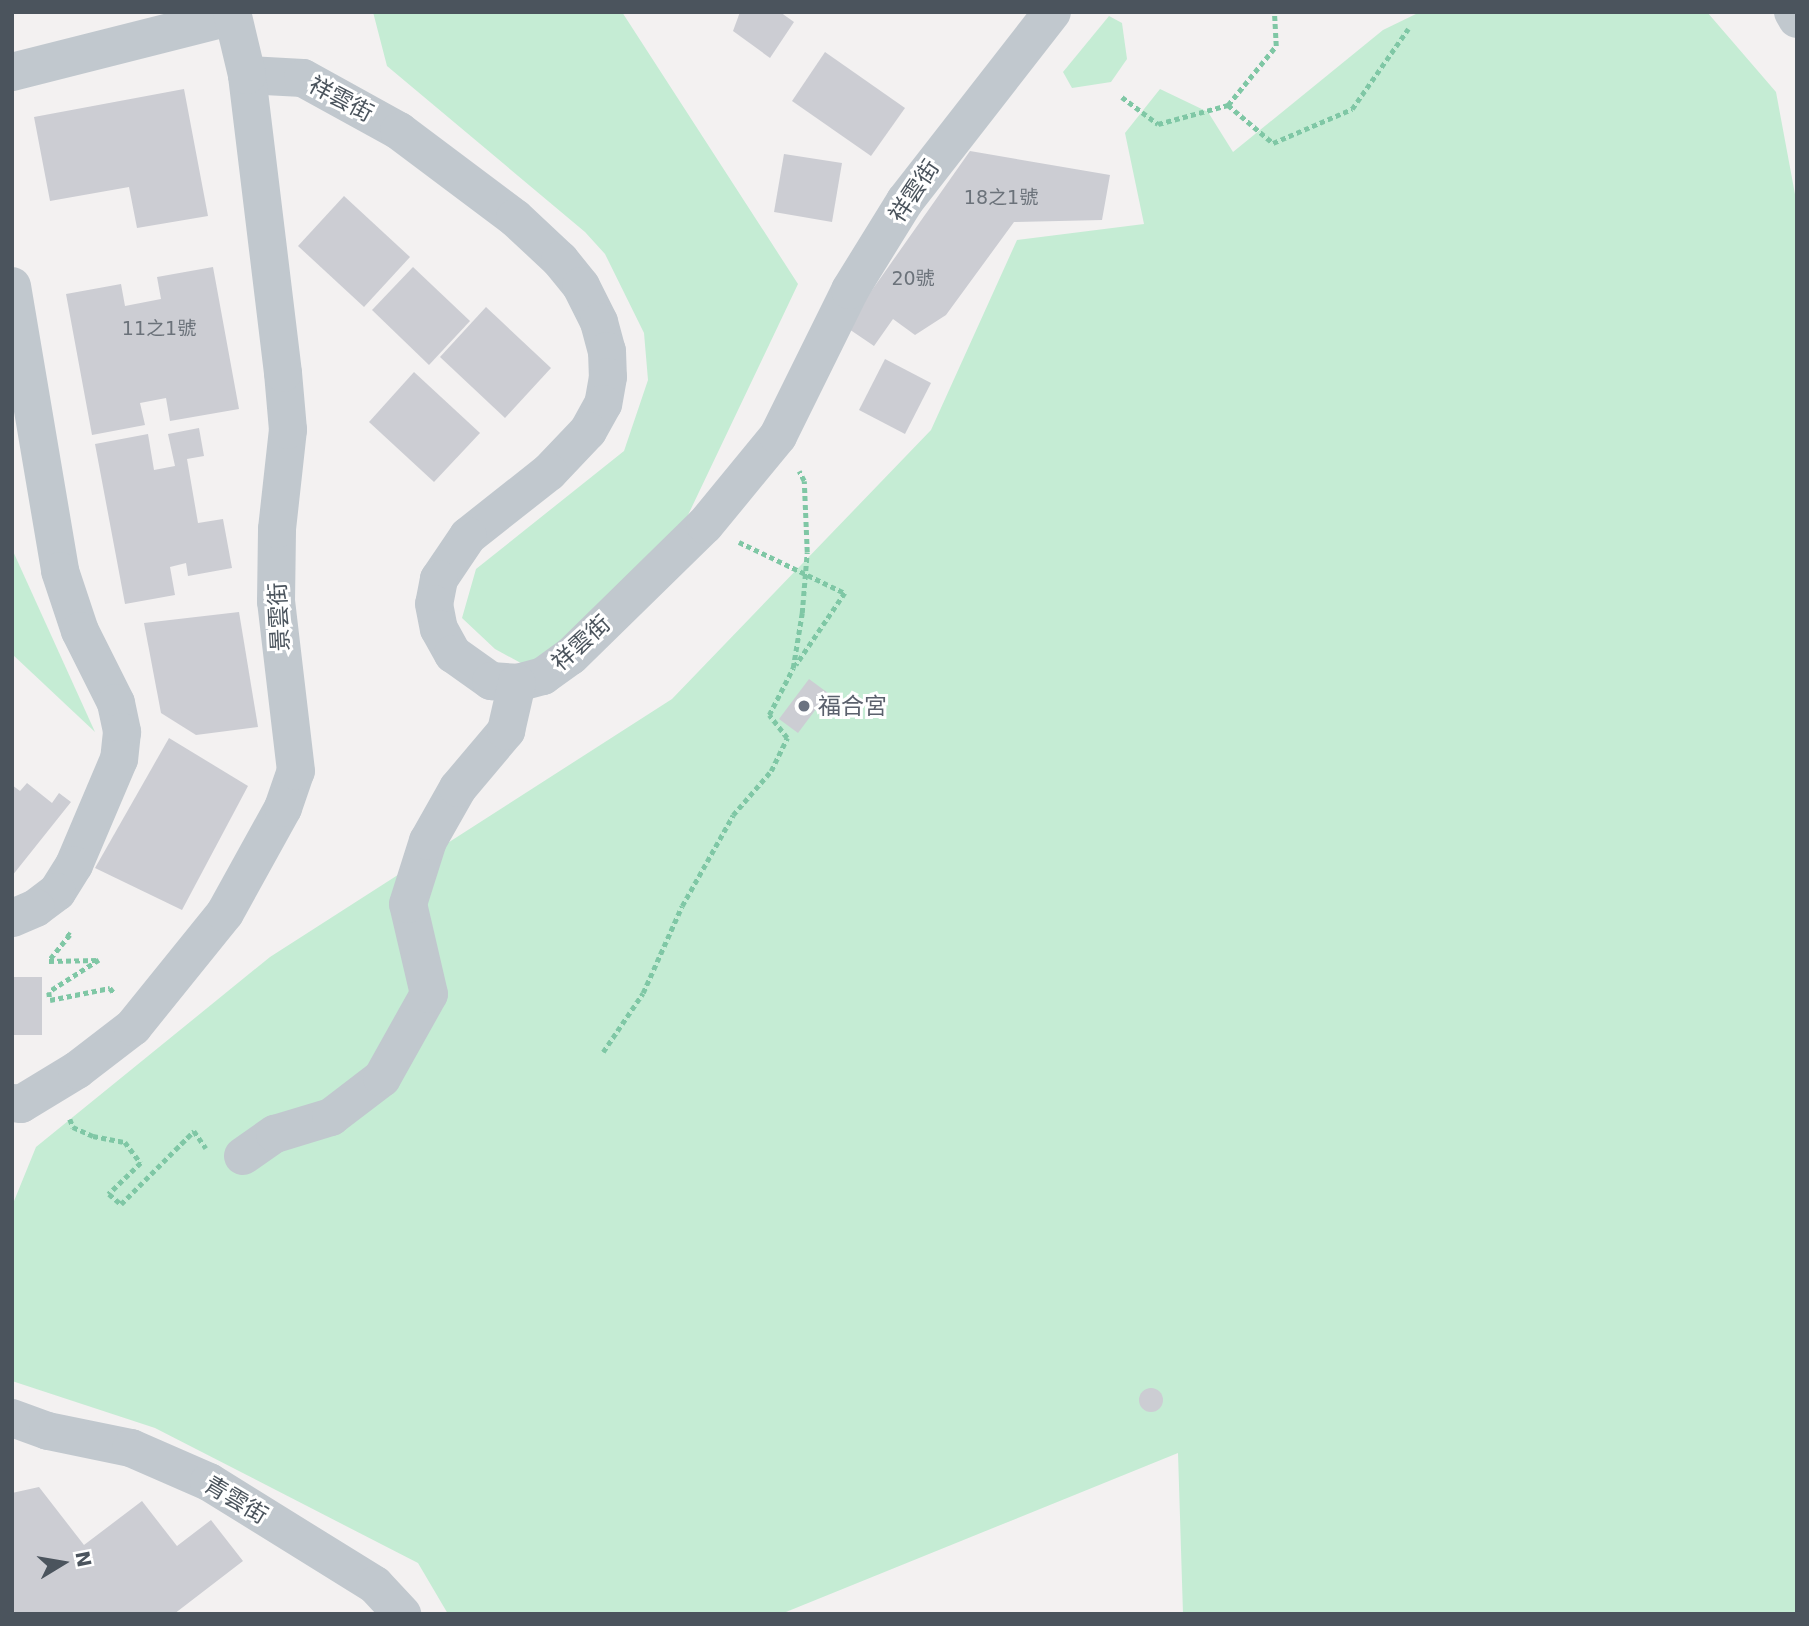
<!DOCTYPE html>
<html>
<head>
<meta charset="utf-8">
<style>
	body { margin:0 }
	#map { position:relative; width:1809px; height:1626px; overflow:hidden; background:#f3f1f1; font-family:"DejaVu Sans","Noto Sans TC",sans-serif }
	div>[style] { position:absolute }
	.green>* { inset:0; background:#c5ecd4 }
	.building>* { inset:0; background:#cccdd3 }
	.round { border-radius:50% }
	.path>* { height:4.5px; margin-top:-2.25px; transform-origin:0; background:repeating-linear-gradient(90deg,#7fc7a5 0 5px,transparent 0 8.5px) }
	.minor>* { height:38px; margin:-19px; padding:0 19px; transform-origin:19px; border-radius:19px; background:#c1c8ce }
	.dots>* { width:19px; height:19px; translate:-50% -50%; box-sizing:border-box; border:4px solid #fff; border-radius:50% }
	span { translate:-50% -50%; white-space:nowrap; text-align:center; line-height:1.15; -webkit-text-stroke:6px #fff; paint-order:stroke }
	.number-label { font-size:19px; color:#6b727a }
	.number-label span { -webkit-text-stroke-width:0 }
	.street-label { font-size:23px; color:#4b545d }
	.worship-label { font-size:23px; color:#5b616d }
	.left { translate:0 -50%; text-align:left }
	.frame { position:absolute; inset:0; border:14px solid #4b545d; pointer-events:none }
	.north { position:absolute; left:28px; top:1528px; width:70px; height:70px; -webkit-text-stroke:5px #fff; paint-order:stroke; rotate:79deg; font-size:19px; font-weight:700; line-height:28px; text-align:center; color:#4b545d }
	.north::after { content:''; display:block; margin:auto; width:24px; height:32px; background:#4b545d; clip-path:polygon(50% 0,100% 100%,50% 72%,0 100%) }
</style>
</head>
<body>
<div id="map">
	<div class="green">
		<div style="clip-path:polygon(373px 12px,622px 12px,798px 284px,679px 534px,530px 668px,495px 649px,462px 618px,476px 569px,624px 451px,648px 380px,644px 333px,605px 254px,585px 232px,387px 66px)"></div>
		<div style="clip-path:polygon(1420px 12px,1707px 12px,1776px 92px,1797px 205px,1797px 1614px,1183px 1614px,1178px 1453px,781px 1614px,448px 1614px,418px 1563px,155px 1428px,12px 1381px,12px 1206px,36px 1147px,270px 957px,672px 699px,931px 430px,1017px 240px,1144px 224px,1125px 133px,1160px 89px,1208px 112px,1233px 152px,1383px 30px)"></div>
		<div style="clip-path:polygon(1109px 16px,1122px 23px,1127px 59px,1111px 82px,1072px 88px,1063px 72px)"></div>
		<div style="clip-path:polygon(12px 549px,95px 732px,12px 654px)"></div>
	</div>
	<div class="building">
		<div style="clip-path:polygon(740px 12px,780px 12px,794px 22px,770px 58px,733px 31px)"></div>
		<div style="clip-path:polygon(825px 52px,905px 108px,871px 156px,792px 101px)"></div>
		<div style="clip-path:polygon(184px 89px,208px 216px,137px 228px,129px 187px,50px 201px,34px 117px)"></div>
		<div style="clip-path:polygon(970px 151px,1110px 175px,1102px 220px,1014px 222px,946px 315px,915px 335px,893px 319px,874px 346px,846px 327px)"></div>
		<div style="clip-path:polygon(784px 154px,842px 163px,832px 222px,774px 212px)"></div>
		<div style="clip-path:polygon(344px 196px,410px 257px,364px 307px,298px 246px)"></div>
		<div style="clip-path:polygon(213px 267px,239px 409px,170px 421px,166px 398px,140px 403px,145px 425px,92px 435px,66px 294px,121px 284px,125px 306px,161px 299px,157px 277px)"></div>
		<div style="clip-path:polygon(413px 267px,470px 321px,429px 365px,372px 310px)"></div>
		<div style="clip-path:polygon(486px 307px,551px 368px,505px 418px,440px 357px)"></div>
		<div style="clip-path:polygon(885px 359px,931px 383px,905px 434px,859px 410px)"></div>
		<div style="clip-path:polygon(414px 372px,480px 433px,434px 482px,369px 422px)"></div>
		<div style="clip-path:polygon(199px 428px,204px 456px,187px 459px,198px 523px,223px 519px,232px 568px,188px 576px,186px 563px,170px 567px,175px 595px,125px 604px,95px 444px,148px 434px,154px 470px,175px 466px,168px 434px)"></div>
		<div style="clip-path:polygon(239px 612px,258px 727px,196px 735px,161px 713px,144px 623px)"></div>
		<div style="clip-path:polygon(809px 679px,828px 693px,798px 733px,779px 719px)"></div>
		<div style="clip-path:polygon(169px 738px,248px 786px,182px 910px,95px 868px)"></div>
		<div style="clip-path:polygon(27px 783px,52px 803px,59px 793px,71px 802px,12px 876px,12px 785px,20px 791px)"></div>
		<div style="clip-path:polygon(12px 977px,42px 977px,42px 1035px,12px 1035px)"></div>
		<div class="round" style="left:1139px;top:1388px;width:24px;height:24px"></div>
		<div style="clip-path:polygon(39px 1487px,84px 1545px,142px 1501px,177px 1546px,211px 1520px,243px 1561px,174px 1614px,16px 1614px,12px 1609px,12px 1493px)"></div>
	</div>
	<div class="path">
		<div style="left:1122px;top:97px;width:45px;rotate:36.9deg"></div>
		<div style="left:1158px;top:124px;width:73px;rotate:-15.2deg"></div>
		<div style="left:1228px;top:105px;width:76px;rotate:-50.9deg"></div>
		<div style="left:1276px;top:46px;width:34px;rotate:-93deg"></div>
		<div style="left:1228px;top:105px;width:59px;rotate:40.2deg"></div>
		<div style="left:1273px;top:143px;width:86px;rotate:-23.3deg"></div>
		<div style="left:1352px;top:109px;width:98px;rotate:-55deg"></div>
		<div style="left:739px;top:542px;width:118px;rotate:25.7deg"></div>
		<div style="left:845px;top:593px;width:87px;rotate:124.2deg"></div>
		<div style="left:67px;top:933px;width:4px;rotate:34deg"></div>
		<div style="left:70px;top:935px;width:33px;rotate:129deg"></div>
		<div style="left:49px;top:961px;width:50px;rotate:-1.1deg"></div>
		<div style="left:99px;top:960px;width:59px;rotate:147.4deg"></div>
		<div style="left:49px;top:992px;width:8px;rotate:83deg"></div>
		<div style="left:50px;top:1000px;width:61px;rotate:-11.3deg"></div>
		<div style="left:110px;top:988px;width:6px;rotate:51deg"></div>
		<div style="left:603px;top:1052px;width:71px;rotate:-55.9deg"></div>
		<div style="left:643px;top:993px;width:95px;rotate:-65.9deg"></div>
		<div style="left:682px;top:906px;width:104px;rotate:-60.7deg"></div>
		<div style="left:733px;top:815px;width:58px;rotate:-49.2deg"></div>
		<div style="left:771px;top:771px;width:37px;rotate:-64deg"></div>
		<div style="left:787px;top:738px;width:29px;rotate:-128deg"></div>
		<div style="left:769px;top:715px;width:53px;rotate:-62.9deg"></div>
		<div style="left:793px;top:668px;width:56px;rotate:-80.7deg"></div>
		<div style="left:802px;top:613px;width:61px;rotate:-85.3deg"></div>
		<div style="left:807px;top:552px;width:71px;rotate:-92.4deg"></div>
		<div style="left:804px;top:481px;width:11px;rotate:-117deg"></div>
		<div style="left:70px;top:1119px;width:9px;rotate:69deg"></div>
		<div style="left:73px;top:1127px;width:22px;rotate:24deg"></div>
		<div style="left:93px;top:1136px;width:33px;rotate:11deg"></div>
		<div style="left:125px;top:1142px;width:26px;rotate:53deg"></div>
		<div style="left:141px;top:1163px;width:45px;rotate:135.9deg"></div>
		<div style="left:109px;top:1194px;width:16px;rotate:40deg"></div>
		<div style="left:121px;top:1204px;width:103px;rotate:-45deg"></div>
		<div style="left:194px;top:1131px;width:21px;rotate:55deg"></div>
	</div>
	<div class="minor">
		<div style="left:1793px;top:12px;width:8px;rotate:60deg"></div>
		<div style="left:12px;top:72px;width:228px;rotate:-14.2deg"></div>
		<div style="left:247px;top:75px;width:56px;rotate:3.1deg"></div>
		<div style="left:303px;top:78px;width:110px;rotate:28.9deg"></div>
		<div style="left:399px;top:131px;width:145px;rotate:36.9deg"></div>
		<div style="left:515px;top:218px;width:62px;rotate:43deg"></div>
		<div style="left:560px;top:260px;width:33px;rotate:51deg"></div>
		<div style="left:581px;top:286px;width:40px;rotate:63.4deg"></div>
		<div style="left:599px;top:322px;width:30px;rotate:75deg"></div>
		<div style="left:607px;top:351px;width:26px;rotate:88deg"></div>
		<div style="left:608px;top:377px;width:27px;rotate:100deg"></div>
		<div style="left:603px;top:404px;width:31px;rotate:119deg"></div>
		<div style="left:588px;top:431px;width:57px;rotate:133.6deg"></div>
		<div style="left:549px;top:472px;width:103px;rotate:141.7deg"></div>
		<div style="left:468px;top:536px;width:52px;rotate:124deg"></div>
		<div style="left:439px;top:579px;width:25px;rotate:101deg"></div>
		<div style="left:434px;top:604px;width:25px;rotate:79deg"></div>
		<div style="left:439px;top:629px;width:29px;rotate:61deg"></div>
		<div style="left:453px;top:654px;width:47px;rotate:35.4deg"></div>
		<div style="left:491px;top:681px;width:26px;rotate:4deg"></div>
		<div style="left:517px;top:683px;width:27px;rotate:-15deg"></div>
		<div style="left:543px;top:676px;width:34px;rotate:-36deg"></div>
		<div style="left:571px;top:656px;width:187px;rotate:-44.4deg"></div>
		<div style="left:705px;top:525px;width:115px;rotate:-50.6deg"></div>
		<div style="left:778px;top:436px;width:163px;rotate:-63.7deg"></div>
		<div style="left:850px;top:290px;width:105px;rotate:-58.3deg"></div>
		<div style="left:905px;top:201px;width:239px;rotate:-52.1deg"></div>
		<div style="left:12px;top:286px;width:289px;rotate:80.4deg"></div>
		<div style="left:60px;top:571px;width:63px;rotate:71.6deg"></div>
		<div style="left:80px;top:631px;width:80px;rotate:63.4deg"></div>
		<div style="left:116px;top:703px;width:30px;rotate:78deg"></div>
		<div style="left:122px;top:732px;width:27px;rotate:96deg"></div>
		<div style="left:119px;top:759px;width:115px;rotate:113deg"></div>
		<div style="left:74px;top:865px;width:32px;rotate:122deg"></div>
		<div style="left:57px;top:892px;width:26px;rotate:143deg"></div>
		<div style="left:36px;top:908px;width:26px;rotate:157deg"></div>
		<div style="left:12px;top:1103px;width:9px;rotate:6deg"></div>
		<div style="left:21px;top:1104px;width:66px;rotate:-31.3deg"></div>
		<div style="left:77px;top:1070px;width:71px;rotate:-37.5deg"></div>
		<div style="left:133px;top:1027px;width:146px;rotate:-51.1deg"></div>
		<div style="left:225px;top:913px;width:120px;rotate:-61.1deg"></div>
		<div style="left:283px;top:808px;width:39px;rotate:-71deg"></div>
		<div style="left:296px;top:771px;width:170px;rotate:-96.7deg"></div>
		<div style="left:276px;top:602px;width:73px;rotate:-89.2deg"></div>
		<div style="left:277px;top:529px;width:100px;rotate:-83.7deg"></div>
		<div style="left:288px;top:430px;width:57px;rotate:-95deg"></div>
		<div style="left:283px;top:373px;width:300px;rotate:-96.9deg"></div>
		<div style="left:247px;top:75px;width:65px;rotate:-103.4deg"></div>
		<div style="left:243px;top:1156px;width:39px;rotate:-35deg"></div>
		<div style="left:275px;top:1134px;width:59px;rotate:-16.9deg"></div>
		<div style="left:331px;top:1117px;width:64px;rotate:-37.4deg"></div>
		<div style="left:382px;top:1078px;width:96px;rotate:-60.8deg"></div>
		<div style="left:429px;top:994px;width:92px;rotate:-103.1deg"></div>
		<div style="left:408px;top:904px;width:66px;rotate:-72.4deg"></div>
		<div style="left:428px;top:841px;width:61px;rotate:-60.5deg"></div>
		<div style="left:458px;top:788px;width:75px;rotate:-49.9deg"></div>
		<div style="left:506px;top:731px;width:49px;rotate:-77.1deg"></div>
		<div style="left:12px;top:1418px;width:38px;rotate:20deg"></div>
		<div style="left:48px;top:1431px;width:85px;rotate:11.6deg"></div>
		<div style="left:131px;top:1448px;width:85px;rotate:23.6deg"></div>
		<div style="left:209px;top:1482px;width:195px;rotate:31.8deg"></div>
		<div style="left:375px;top:1585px;width:40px;rotate:47deg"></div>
	</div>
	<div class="dots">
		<div style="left:804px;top:706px;background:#6b7280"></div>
	</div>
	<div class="number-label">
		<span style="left:1001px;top:198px">18之1號</span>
		<span style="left:913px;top:279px">20號</span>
		<span style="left:159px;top:329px">11之1號</span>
	</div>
	<div class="street-label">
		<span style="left:341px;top:99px;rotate:28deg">祥雲街</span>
		<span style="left:914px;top:191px;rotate:-56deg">祥雲街</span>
		<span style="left:279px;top:617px;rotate:-93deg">景雲街</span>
		<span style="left:581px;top:643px;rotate:-42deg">祥雲街</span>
		<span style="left:236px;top:1500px;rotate:31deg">青雲街</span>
	</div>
	<div class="worship-label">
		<span class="left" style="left:818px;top:706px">福合宮</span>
	</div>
	<div class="frame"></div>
	<div class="north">N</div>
</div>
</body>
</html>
